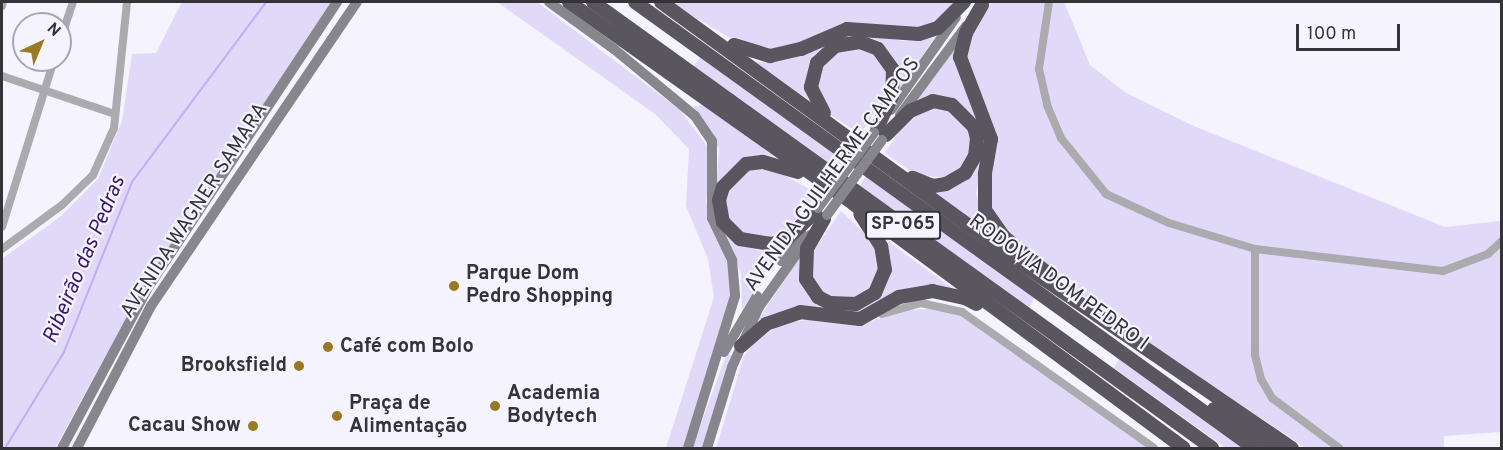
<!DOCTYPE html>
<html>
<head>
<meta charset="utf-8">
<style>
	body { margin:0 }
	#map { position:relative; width:1503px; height:450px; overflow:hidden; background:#f5f3fe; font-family:Overpass,sans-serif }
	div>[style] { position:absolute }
	.green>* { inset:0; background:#e1d9f8 }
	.stream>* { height:2px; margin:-1px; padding:0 1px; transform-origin:1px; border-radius:1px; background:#c2adf7 }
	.street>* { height:8px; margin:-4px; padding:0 4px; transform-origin:4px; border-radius:4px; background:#abaaae }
	.secondary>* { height:10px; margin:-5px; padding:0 5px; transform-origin:5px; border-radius:5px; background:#87868c }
	.highway>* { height:14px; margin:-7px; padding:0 7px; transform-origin:7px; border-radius:7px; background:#59565f }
	.secondary-bridge>* { height:10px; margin:-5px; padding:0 5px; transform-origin:5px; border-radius:5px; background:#87868c }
	.dots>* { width:16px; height:16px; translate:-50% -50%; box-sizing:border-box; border:3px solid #f5f3fe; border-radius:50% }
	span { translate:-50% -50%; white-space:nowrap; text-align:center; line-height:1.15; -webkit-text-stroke:4.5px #f5f3fe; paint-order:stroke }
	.shield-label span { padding:2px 4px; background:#f5f3fe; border:2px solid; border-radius:4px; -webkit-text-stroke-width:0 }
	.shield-label { font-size:18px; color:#343337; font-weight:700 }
	.street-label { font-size:20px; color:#343337 }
	.poi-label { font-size:20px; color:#343337; font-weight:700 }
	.left { translate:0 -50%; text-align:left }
	.right { translate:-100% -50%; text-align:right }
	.water-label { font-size:21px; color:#3b176b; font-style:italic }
	.frame { position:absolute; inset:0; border:3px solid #343337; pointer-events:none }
	.north { position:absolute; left:12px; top:12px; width:60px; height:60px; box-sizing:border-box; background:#f5f3fe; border:2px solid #a8a6ae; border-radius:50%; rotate:44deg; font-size:16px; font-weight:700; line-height:24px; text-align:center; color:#343337 }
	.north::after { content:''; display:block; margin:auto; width:21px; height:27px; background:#9a7923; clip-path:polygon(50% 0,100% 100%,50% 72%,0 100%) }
	.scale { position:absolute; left:1296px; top:24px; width:104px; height:27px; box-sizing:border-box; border:3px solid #343337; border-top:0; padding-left:8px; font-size:18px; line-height:21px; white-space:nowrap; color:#343337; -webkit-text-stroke:4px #f5f3fe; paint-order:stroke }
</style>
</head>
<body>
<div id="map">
	<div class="green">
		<div style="clip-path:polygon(182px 2px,334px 2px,147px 280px,55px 448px,2px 448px,2px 259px,61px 216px,98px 179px,122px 121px,132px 54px,156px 53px)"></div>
		<div style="clip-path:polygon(497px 2px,537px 2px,680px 110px,710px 150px,706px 203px,732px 276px,727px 321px,685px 448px,666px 448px,714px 297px,708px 259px,686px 206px,689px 149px,655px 114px)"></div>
		<div style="clip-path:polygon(669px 2px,960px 2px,938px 28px,874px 31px,833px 27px,806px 47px,761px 56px)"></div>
		<div style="clip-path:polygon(990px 2px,1064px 2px,1090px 65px,1126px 93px,1196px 127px,1445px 227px,1501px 221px,1501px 432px,1444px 436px,1444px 448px,1306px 448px,1115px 321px,996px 228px,984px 202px,991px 146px,964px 74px,966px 33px)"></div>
		<div style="clip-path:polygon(856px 32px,903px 41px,934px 38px,900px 91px,899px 79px,876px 44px,819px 53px,808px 67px,808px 99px,755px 62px,774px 62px)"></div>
		<div style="clip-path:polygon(850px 47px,867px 50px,880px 59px,889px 76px,887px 94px,860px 134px,831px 115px,815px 90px,818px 68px,833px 51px)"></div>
		<div style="clip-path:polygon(954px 51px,958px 72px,985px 136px,985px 156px,976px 193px,989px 234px,929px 189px,955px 183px,979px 133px,930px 98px,917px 100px)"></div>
		<div style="clip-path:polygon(701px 57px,847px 161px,838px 172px,693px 66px)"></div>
		<div style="clip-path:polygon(693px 106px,706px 106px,773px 156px,742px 161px,717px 189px,716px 213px,725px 232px,742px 245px,760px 251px,781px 247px,742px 310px,741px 273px,714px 216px,719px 149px)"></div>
		<div style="clip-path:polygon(939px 107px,958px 115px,971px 131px,971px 150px,962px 168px,946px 178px,914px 174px,885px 153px,900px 130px,919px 114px)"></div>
		<div style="clip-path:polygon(758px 167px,775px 170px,818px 194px,778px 239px,756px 242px,734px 230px,722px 212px,727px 191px,739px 175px)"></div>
		<div style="clip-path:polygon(867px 174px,1034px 297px,1031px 305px,1026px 308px,859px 186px)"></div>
		<div style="clip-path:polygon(841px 211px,876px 244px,881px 263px,878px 281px,866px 295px,849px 301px,831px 298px,817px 288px,811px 274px,813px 251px)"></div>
		<div style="clip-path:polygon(889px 242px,956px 291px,929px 287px,861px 316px,791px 310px,758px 320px,801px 255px,799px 266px,805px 289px,813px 299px,840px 309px,889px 276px,891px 259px,886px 245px)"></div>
		<div style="clip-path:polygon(928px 309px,949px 311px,963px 317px,1148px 448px,716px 448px,744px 356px,756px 341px,783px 323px,816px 319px,860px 325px,904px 310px)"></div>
		<div style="clip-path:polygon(727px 353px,732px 356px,704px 448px,692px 448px)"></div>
		<div style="clip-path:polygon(1119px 359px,1246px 448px,1226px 448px,1114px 368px)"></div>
	</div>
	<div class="stream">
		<div style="left:5px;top:448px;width:113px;rotate:-58.4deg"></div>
		<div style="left:64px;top:352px;width:183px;rotate:-68.2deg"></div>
		<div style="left:132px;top:182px;width:224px;rotate:-53.3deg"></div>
	</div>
	<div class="street">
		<div style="left:1049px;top:2px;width:68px;rotate:98.5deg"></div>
		<div style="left:1039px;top:69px;width:37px;rotate:77deg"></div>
		<div style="left:1047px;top:105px;width:36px;rotate:67deg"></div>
		<div style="left:1061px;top:138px;width:72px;rotate:51.2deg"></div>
		<div style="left:1106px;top:194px;width:69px;rotate:24.7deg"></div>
		<div style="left:1169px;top:223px;width:90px;rotate:16.8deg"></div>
		<div style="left:1255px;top:249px;width:189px;rotate:6.7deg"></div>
		<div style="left:1443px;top:271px;width:48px;rotate:-20.7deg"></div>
		<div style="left:1488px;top:254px;width:19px;rotate:-43deg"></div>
		<div style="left:2px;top:6px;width:4px;rotate:-76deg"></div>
		<div style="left:60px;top:41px;width:41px;rotate:-71.6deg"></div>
		<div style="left:2px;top:76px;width:119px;rotate:18.6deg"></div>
		<div style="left:2px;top:227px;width:175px;rotate:-72.7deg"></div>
		<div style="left:2px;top:249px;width:74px;rotate:-36.3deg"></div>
		<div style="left:62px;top:205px;width:43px;rotate:-44.1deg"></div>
		<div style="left:93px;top:175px;width:51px;rotate:-65.9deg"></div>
		<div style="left:114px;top:128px;width:127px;rotate:-84.1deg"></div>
		<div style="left:1255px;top:249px;width:106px;rotate:90deg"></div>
		<div style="left:1255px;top:355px;width:25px;rotate:76deg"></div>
		<div style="left:1261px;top:379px;width:22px;rotate:60deg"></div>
		<div style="left:1272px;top:398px;width:84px;rotate:36.7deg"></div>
		<div style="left:882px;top:314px;width:41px;rotate:-15.8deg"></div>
		<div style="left:921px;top:303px;width:42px;rotate:12.4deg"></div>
		<div style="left:962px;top:312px;width:235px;rotate:35.3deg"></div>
	</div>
	<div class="secondary">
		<div style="left:549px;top:2px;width:80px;rotate:35.9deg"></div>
		<div style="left:614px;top:49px;width:105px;rotate:39.6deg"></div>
		<div style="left:695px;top:116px;width:30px;rotate:56deg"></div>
		<div style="left:712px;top:141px;width:77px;rotate:90deg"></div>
		<div style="left:712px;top:218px;width:47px;rotate:64.5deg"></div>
		<div style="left:732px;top:260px;width:36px;rotate:85deg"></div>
		<div style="left:735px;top:296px;width:159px;rotate:107.2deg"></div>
		<div style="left:891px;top:110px;width:113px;rotate:-55deg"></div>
		<div style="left:900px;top:115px;width:111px;rotate:-53.4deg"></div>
		<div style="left:781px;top:261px;width:35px;rotate:-55deg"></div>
		<div style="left:724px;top:352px;width:65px;rotate:-59.5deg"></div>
		<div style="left:62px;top:448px;width:184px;rotate:-61.8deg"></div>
		<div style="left:149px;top:286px;width:341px;rotate:-56.5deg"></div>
		<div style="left:77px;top:448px;width:160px;rotate:-62.5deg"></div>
		<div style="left:151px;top:306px;width:367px;rotate:-55.9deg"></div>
		<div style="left:707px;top:448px;width:85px;rotate:-72.8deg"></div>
		<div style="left:732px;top:367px;width:66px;rotate:-65.8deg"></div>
		<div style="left:759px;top:307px;width:88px;rotate:-54.7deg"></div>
	</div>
	<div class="highway">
		<div style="left:569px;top:2px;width:349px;rotate:35.3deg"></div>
		<div style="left:854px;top:204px;width:410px;rotate:36.5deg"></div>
		<div style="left:593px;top:2px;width:763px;rotate:35.77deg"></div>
		<div style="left:635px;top:2px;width:763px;rotate:35.77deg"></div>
		<div style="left:661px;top:2px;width:439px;rotate:36deg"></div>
		<div style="left:1016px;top:260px;width:334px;rotate:34.3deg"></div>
		<div style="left:982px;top:5px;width:32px;rotate:120deg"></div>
		<div style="left:966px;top:33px;width:25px;rotate:104deg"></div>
		<div style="left:960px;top:57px;width:88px;rotate:69.3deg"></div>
		<div style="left:991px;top:139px;width:36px;rotate:100deg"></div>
		<div style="left:985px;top:174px;width:36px;rotate:90deg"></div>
		<div style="left:985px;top:210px;width:33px;rotate:55deg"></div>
		<div style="left:1004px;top:237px;width:62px;rotate:39.8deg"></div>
		<div style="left:734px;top:45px;width:38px;rotate:17deg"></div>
		<div style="left:770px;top:56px;width:32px;rotate:-13deg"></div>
		<div style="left:801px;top:49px;width:50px;rotate:-23.5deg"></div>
		<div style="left:847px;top:29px;width:72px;rotate:4deg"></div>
		<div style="left:919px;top:34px;width:20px;rotate:-18deg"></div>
		<div style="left:938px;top:28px;width:37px;rotate:-45deg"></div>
		<div style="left:824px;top:113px;width:29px;rotate:-117deg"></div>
		<div style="left:811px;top:87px;width:25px;rotate:-76deg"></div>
		<div style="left:817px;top:63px;width:25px;rotate:-43deg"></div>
		<div style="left:835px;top:46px;width:25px;rotate:-9deg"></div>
		<div style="left:860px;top:42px;width:19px;rotate:21deg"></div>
		<div style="left:878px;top:49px;width:26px;rotate:54deg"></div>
		<div style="left:893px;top:70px;width:26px;rotate:92deg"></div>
		<div style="left:892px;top:96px;width:35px;rotate:115deg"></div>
		<div style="left:886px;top:135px;width:34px;rotate:-45deg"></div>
		<div style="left:910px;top:111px;width:25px;rotate:-23deg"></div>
		<div style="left:933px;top:101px;width:19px;rotate:12deg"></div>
		<div style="left:952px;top:105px;width:31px;rotate:45deg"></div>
		<div style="left:974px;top:127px;width:11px;rotate:75deg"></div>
		<div style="left:977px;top:138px;width:18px;rotate:96deg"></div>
		<div style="left:975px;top:156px;width:20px;rotate:120deg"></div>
		<div style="left:965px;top:173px;width:22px;rotate:150deg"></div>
		<div style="left:946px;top:184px;width:13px;rotate:171deg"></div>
		<div style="left:933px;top:186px;width:22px;rotate:-158deg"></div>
		<div style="left:798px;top:172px;width:37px;rotate:-164deg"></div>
		<div style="left:762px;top:162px;width:16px;rotate:173deg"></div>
		<div style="left:746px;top:164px;width:33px;rotate:135deg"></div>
		<div style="left:723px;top:187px;width:14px;rotate:107deg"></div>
		<div style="left:719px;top:200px;width:22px;rotate:80deg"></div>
		<div style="left:723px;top:222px;width:24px;rotate:45deg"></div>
		<div style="left:740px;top:239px;width:32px;rotate:9deg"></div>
		<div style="left:772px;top:244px;width:15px;rotate:-16deg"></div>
		<div style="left:786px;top:240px;width:40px;rotate:-44deg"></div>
		<div style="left:824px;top:219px;width:34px;rotate:120deg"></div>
		<div style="left:807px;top:249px;width:30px;rotate:92deg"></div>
		<div style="left:806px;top:279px;width:22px;rotate:56deg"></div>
		<div style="left:818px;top:297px;width:13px;rotate:27deg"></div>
		<div style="left:830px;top:303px;width:26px;rotate:2deg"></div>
		<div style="left:856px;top:304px;width:22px;rotate:-30deg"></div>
		<div style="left:875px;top:293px;width:25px;rotate:-67deg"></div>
		<div style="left:885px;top:270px;width:24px;rotate:-99deg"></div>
		<div style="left:881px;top:246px;width:38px;rotate:-123deg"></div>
		<div style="left:741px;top:346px;width:33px;rotate:-41deg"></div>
		<div style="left:766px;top:324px;width:36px;rotate:-19deg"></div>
		<div style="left:800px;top:312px;width:60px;rotate:6.7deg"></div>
		<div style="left:860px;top:319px;width:45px;rotate:-29.4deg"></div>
		<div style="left:899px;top:297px;width:34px;rotate:-10deg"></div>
		<div style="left:932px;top:291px;width:34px;rotate:12deg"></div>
		<div style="left:965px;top:298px;width:13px;rotate:27deg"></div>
		<div style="left:1214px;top:409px;width:73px;rotate:32.2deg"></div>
	</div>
	<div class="secondary-bridge">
		<div style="left:818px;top:208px;width:94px;rotate:-53.3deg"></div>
		<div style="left:827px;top:215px;width:93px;rotate:-53.7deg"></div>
	</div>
	<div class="dots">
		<div style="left:454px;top:286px;background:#9a7923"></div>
		<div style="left:328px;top:347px;background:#9a7923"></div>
		<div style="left:299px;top:366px;background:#9a7923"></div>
		<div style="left:495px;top:406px;background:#9a7923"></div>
		<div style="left:337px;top:416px;background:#9a7923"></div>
		<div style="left:253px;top:426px;background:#9a7923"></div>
	</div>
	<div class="shield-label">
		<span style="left:903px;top:225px">SP-065</span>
	</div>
	<div class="street-label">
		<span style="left:833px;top:175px;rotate:-54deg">AVENIDA GUILHERME CAMPOS</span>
		<span style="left:195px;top:211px;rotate:-57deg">AVENIDA WAGNER SAMARA</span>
		<span style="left:1058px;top:283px;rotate:36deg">RODOVIA DOM PEDRO I</span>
	</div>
	<div class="poi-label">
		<span class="left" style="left:466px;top:286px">Parque Dom<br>Pedro Shopping</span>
		<span class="left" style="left:340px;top:347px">Café com Bolo</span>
		<span class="right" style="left:287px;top:366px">Brooksfield</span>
		<span class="left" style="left:507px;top:406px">Academia<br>Bodytech</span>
		<span class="left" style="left:349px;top:416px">Praça de<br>Alimentação</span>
		<span class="right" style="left:241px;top:426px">Cacau Show</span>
	</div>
	<div class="water-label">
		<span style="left:85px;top:260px;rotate:-67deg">Ribeirão das Pedras</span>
	</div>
	<div class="frame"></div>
	<div class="north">N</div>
	<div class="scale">100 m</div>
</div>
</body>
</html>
